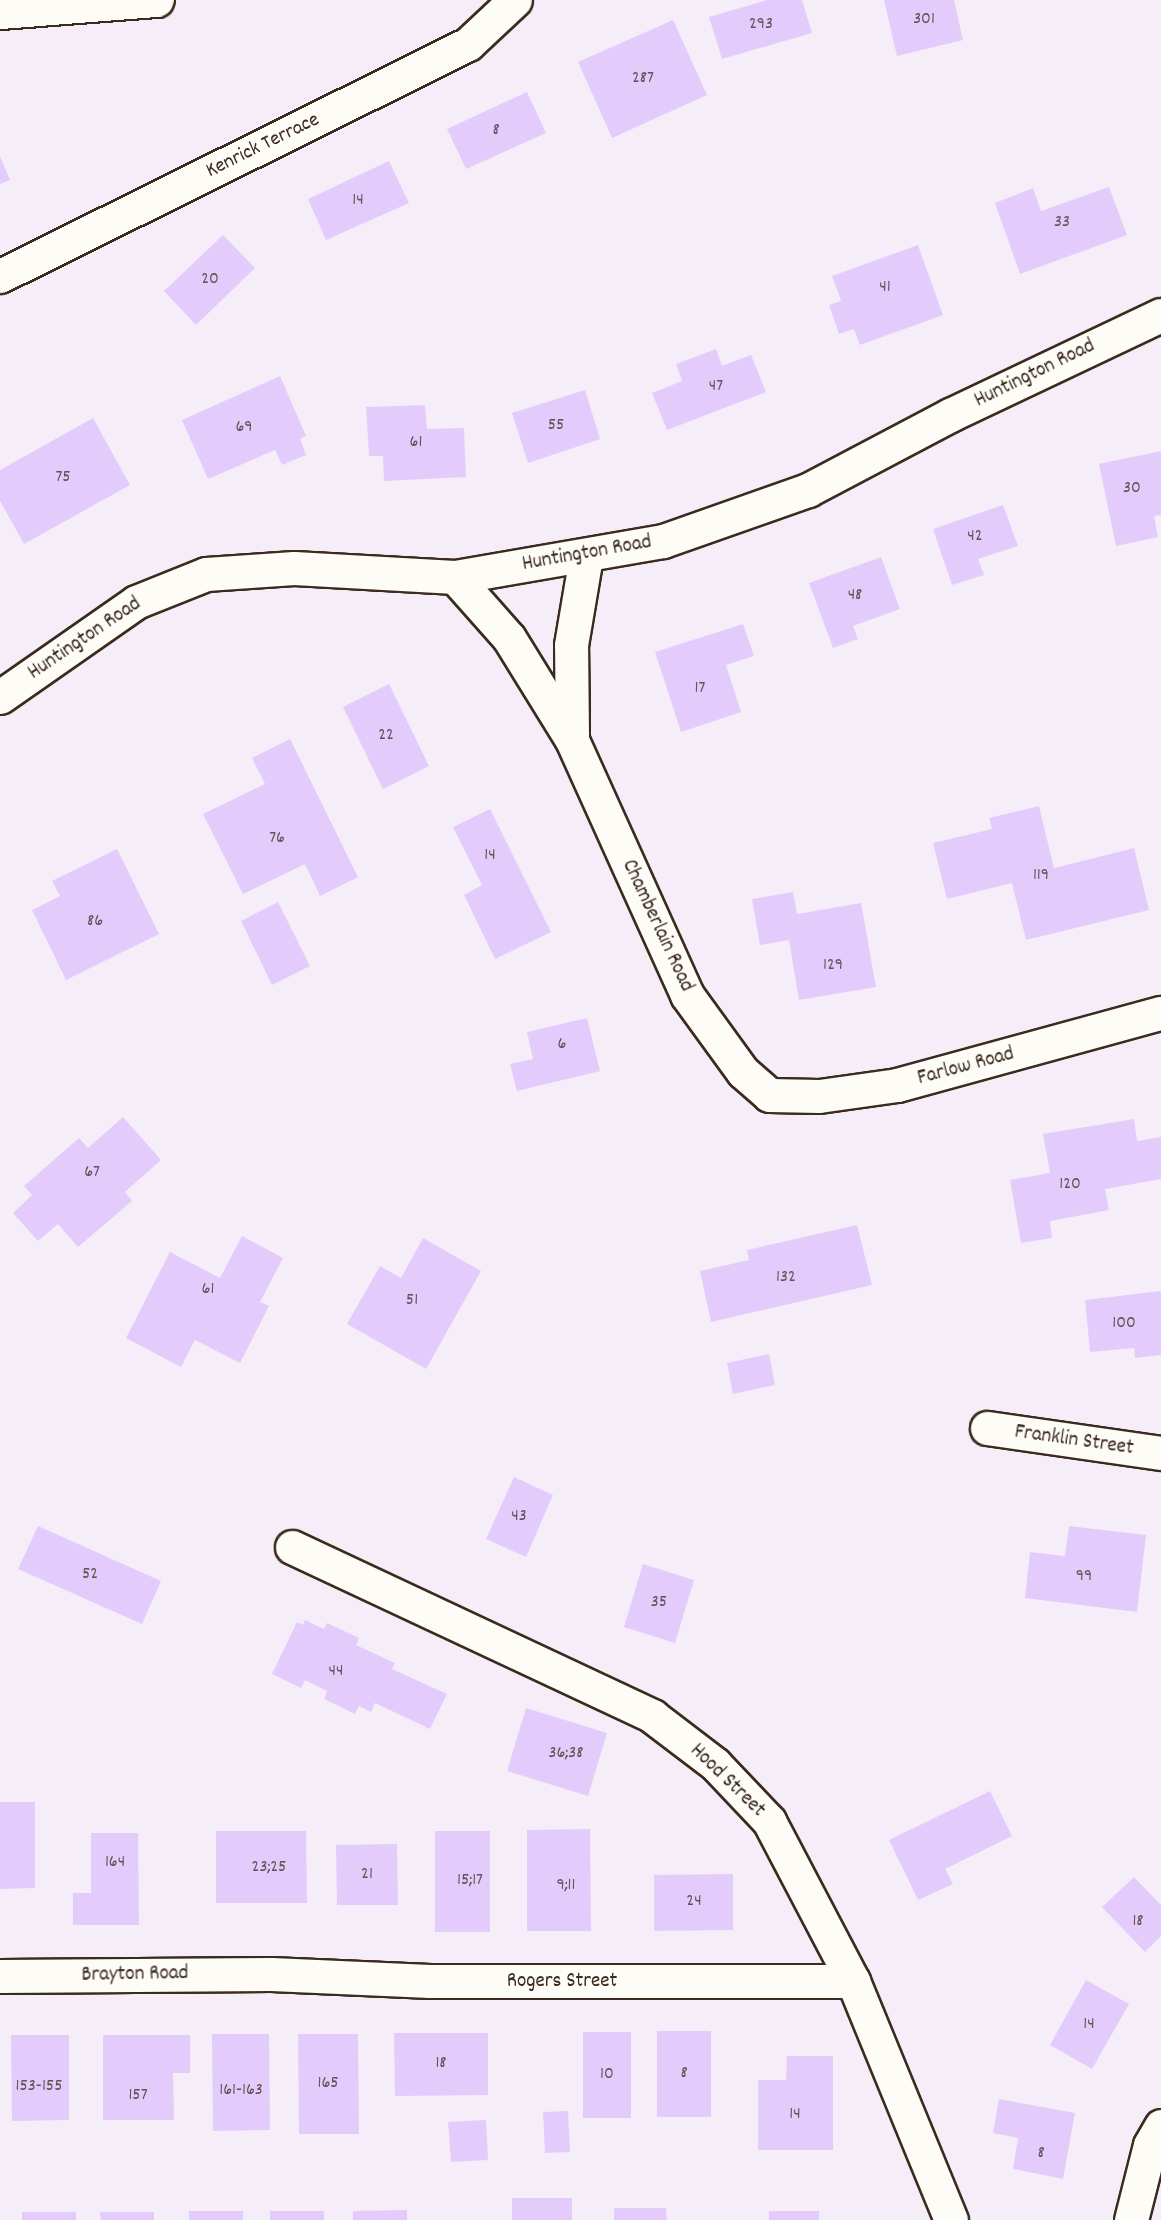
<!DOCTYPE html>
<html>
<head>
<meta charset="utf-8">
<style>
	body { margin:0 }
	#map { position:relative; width:1161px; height:2220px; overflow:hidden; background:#f5eef8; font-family:Dekko,sans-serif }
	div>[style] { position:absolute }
	.building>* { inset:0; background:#e3ccfc }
	.roads { filter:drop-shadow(2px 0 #3b2a1e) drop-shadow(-2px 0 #3b2a1e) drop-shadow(0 2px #3b2a1e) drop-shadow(0 -2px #3b2a1e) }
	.minor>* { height:33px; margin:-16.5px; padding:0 16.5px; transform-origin:16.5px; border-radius:16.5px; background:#fdfcf7 }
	span { translate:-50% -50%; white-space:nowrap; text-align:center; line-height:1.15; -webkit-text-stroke:5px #fdfcf7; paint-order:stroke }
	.number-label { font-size:18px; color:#655256 }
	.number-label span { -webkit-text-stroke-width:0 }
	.street-label { font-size:21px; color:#3b2a1e }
</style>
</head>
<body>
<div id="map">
	<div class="building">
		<div style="clip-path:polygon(767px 0,802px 0,812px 33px,722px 59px,709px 17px)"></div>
		<div style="clip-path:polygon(884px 0,954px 0,963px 40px,897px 56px)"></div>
		<div style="clip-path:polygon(673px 20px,707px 95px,612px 138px,578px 62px)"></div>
		<div style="clip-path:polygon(527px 92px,546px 133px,466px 169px,447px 129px)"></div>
		<div style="clip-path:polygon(0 156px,10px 180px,0 184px)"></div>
		<div style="clip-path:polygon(389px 161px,409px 203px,326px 240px,308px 199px)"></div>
		<div style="clip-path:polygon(1109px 187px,1127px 235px,1020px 274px,995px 203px,1033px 188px,1041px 211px)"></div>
		<div style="clip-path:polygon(223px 235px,255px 268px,196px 325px,164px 291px)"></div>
		<div style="clip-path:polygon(918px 245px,943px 315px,860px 345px,854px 329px,839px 334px,829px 305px,841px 301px,832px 276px)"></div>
		<div style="clip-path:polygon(716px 349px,722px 366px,751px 355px,766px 392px,667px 430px,652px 393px,682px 381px,676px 364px)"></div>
		<div style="clip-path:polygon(280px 376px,306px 436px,300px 439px,306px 455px,282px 465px,275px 450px,208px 479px,182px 420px)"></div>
		<div style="clip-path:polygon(585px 390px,600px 439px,528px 463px,512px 413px)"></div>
		<div style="clip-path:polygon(425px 405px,427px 429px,464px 428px,466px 477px,384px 481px,383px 456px,369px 456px,366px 407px)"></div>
		<div style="clip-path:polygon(93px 418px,130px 485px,24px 544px,0 501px,0 470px)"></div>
		<div style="clip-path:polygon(1161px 451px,1161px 515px,1154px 516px,1158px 537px,1116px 546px,1099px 464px)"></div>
		<div style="clip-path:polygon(1003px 505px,1018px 546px,978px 559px,984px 575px,952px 585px,933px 529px)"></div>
		<div style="clip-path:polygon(881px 557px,900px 609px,853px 626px,858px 639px,833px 648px,809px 583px)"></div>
		<div style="clip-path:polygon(743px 624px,754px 656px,726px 665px,741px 712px,681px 732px,655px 652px)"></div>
		<div style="clip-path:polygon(389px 684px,429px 766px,383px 789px,343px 707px)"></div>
		<div style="clip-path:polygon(290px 739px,358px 877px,320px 896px,305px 864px,243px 894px,203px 814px,265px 784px,252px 758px)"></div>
		<div style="clip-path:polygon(1039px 806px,1054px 868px,1134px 848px,1149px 910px,1026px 940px,1012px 883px,947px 899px,933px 843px,992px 829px,989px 818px)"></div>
		<div style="clip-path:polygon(490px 809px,551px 932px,495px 959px,464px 895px,482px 885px,453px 827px)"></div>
		<div style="clip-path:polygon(117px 849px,159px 934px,66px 980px,32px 910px,60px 896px,52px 881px)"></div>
		<div style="clip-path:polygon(793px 892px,797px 914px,861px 903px,876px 987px,799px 1000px,789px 940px,760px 945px,752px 899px)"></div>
		<div style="clip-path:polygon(278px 902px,310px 966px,272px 985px,241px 921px)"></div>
		<div style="clip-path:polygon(587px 1018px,600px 1071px,517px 1091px,510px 1064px,533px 1059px,527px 1032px)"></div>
		<div style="clip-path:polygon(123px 1117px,161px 1160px,125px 1192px,132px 1201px,78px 1247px,58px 1224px,38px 1241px,13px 1213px,32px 1195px,24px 1186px,79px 1138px,88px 1148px)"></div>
		<div style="clip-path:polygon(1134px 1119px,1137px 1141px,1161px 1137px,1161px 1179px,1105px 1189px,1109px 1210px,1050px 1221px,1052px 1238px,1021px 1243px,1010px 1180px,1050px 1173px,1043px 1134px)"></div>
		<div style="clip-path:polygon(857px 1225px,872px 1285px,711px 1322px,700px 1271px,749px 1260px,747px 1250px)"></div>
		<div style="clip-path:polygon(242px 1236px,283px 1258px,260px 1302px,269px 1306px,240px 1363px,195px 1340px,181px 1367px,126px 1338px,170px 1252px,220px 1278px)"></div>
		<div style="clip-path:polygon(423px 1238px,481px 1271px,426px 1369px,347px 1324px,380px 1266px,401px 1278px)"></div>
		<div style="clip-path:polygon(1161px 1291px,1161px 1355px,1135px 1358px,1134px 1348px,1090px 1352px,1085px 1300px)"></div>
		<div style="clip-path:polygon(769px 1354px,775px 1385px,733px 1394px,727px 1363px)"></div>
		<div style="clip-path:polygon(514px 1477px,553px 1495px,526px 1557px,486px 1539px)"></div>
		<div style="clip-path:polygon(38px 1526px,161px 1581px,142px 1624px,18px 1569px)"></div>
		<div style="clip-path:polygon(1069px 1526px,1146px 1535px,1137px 1612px,1025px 1598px,1030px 1552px,1065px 1556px)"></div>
		<div style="clip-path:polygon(643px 1564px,694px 1580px,675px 1643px,624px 1627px)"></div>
		<div style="clip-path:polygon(305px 1620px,324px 1629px,327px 1623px,359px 1638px,356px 1645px,395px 1663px,392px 1669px,447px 1694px,430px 1729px,375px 1703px,371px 1712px,359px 1706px,355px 1714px,324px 1699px,327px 1691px,305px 1680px,301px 1688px,272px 1674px,297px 1622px,303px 1625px)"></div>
		<div style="clip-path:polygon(526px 1708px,607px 1733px,588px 1796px,507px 1771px)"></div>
		<div style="clip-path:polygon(990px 1791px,1012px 1836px,945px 1869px,953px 1884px,918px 1900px,889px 1840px)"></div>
		<div style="clip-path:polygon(0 1802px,35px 1802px,35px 1888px,0 1889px)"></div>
		<div style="clip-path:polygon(590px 1829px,591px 1931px,527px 1931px,527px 1830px)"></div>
		<div style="clip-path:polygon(216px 1831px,306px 1831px,307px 1903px,216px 1903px)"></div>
		<div style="clip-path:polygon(435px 1831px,490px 1831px,490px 1932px,435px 1932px)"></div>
		<div style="clip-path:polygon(91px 1833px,138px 1833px,139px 1925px,73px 1925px,73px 1893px,91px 1893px)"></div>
		<div style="clip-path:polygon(397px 1844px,398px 1905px,337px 1905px,336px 1845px)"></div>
		<div style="clip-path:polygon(733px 1874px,733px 1930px,654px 1931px,654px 1875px)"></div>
		<div style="clip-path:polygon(1134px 1877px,1161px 1905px,1161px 1936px,1145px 1952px,1102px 1907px)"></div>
		<div style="clip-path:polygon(1086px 1980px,1129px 2004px,1092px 2069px,1050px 2045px)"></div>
		<div style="clip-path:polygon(657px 2031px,711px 2031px,711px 2117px,657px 2117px)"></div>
		<div style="clip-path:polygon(583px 2032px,631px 2032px,631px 2118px,583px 2118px)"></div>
		<div style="clip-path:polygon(394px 2033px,488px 2033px,488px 2095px,395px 2096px)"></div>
		<div style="clip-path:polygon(212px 2034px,269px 2034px,270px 2130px,213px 2131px)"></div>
		<div style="clip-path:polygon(298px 2034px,358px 2034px,359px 2134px,299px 2134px)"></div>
		<div style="clip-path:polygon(11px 2035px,69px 2035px,69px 2120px,12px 2121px)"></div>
		<div style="clip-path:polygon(103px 2035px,190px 2035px,190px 2073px,173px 2073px,174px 2120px,103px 2120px)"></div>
		<div style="clip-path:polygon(787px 2056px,833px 2056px,833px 2150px,758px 2150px,758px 2080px,786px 2080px)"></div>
		<div style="clip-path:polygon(999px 2099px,1075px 2113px,1063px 2179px,1013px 2169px,1018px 2138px,993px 2133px)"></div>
		<div style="clip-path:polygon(568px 2111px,570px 2152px,545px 2153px,543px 2112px)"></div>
		<div style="clip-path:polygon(486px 2120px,488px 2160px,451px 2162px,448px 2122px)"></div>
		<div style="clip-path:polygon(512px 2198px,572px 2198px,572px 2220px,512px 2220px)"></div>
		<div style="clip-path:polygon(614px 2208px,666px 2208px,667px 2220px,614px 2220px)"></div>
		<div style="clip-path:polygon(407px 2210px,407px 2220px,353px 2220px,353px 2211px)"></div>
		<div style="clip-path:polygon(189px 2211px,243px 2211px,243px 2220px,189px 2220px)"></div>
		<div style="clip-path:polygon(270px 2211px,324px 2211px,324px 2220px,270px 2220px)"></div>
		<div style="clip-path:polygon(769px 2211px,819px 2211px,819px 2220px,769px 2220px)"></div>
		<div style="clip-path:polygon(22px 2212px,76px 2212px,76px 2220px,22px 2220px)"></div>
		<div style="clip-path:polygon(100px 2212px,154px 2212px,154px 2220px,101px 2220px)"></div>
	</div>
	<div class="roads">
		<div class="minor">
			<div style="left:0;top:12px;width:157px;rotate:-4.4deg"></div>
			<div style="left:0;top:276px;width:522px;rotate:-26.37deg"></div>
			<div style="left:468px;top:44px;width:64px;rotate:-43.1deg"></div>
			<div style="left:455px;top:577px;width:81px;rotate:48.5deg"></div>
			<div style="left:509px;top:638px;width:120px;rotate:58.3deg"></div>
			<div style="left:572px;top:740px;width:280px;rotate:65.7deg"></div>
			<div style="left:687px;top:995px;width:95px;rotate:54deg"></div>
			<div style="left:743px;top:1072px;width:35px;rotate:41deg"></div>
			<div style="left:769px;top:1095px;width:50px;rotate:1.1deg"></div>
			<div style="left:819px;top:1096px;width:79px;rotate:-8deg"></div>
			<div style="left:897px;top:1085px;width:274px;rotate:-15.3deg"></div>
			<div style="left:0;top:697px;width:166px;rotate:-34.9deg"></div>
			<div style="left:136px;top:602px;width:75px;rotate:-21.8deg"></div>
			<div style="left:206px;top:574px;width:88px;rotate:-3.9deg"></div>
			<div style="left:294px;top:568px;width:161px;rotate:3.2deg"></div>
			<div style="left:455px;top:577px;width:211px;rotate:-9.8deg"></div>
			<div style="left:663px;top:541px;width:154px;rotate:-19.4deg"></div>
			<div style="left:808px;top:490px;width:161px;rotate:-27.8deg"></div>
			<div style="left:950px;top:415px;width:233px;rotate:-25.4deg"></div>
			<div style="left:572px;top:735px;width:90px;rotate:-90.6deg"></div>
			<div style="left:571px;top:645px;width:90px;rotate:-80.4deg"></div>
			<div style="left:987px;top:1428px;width:176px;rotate:8.2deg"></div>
			<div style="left:292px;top:1547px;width:398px;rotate:25.1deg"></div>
			<div style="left:652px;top:1716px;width:79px;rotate:37.3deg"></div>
			<div style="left:715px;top:1764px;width:79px;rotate:46.5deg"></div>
			<div style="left:769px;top:1821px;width:181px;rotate:62.3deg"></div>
			<div style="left:853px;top:1981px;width:258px;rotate:67.7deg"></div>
			<div style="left:0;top:1976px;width:271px;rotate:-0.4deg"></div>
			<div style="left:271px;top:1974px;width:159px;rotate:2.5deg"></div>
			<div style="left:430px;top:1981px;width:423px"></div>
			<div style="left:1131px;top:2220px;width:77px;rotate:-75.8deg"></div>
			<div style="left:1150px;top:2145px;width:22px;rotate:-60deg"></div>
		</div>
	</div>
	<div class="number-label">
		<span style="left:924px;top:20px">301</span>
		<span style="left:761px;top:25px">293</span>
		<span style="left:643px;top:79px">287</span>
		<span style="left:496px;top:131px">8</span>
		<span style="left:358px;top:201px">14</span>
		<span style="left:1062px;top:223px">33</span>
		<span style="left:210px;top:280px">20</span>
		<span style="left:885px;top:288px">41</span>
		<span style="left:716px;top:387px">47</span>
		<span style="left:556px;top:426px">55</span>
		<span style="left:244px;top:428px">69</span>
		<span style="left:416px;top:443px">61</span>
		<span style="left:63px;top:478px">75</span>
		<span style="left:1132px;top:489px">30</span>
		<span style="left:975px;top:537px">42</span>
		<span style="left:855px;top:596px">48</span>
		<span style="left:700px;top:689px">17</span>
		<span style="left:386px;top:736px">22</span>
		<span style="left:277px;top:839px">76</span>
		<span style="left:490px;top:856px">14</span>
		<span style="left:1041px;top:876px">119</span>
		<span style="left:95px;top:922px">86</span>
		<span style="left:833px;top:966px">129</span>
		<span style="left:562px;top:1045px">6</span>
		<span style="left:92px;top:1173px">67</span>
		<span style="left:1070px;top:1185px">120</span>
		<span style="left:786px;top:1278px">132</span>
		<span style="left:208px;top:1290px">61</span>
		<span style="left:412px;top:1301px">51</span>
		<span style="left:1124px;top:1324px">100</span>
		<span style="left:519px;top:1517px">43</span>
		<span style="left:90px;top:1575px">52</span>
		<span style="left:1084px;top:1577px">99</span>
		<span style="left:659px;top:1603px">35</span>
		<span style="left:336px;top:1672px">44</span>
		<span style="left:566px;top:1754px">36;38</span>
		<span style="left:115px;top:1863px">164</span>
		<span style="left:269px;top:1868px">23;25</span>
		<span style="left:367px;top:1875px">21</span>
		<span style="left:470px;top:1881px">15;17</span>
		<span style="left:566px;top:1886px">9;11</span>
		<span style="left:694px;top:1902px">24</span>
		<span style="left:1138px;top:1922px">18</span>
		<span style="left:1089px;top:2025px">14</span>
		<span style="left:441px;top:2064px">18</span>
		<span style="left:684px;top:2074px">8</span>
		<span style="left:607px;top:2075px">10</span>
		<span style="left:328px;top:2084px">165</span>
		<span style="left:39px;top:2087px">153-155</span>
		<span style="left:241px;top:2091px">161-163</span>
		<span style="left:138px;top:2096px">157</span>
		<span style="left:795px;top:2115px">14</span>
		<span style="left:1041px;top:2154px">8</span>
	</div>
	<div class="street-label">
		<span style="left:263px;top:146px;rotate:-26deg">Kenrick Terrace</span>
		<span style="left:1035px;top:374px;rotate:-26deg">Huntington Road</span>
		<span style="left:587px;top:554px;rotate:-10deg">Huntington Road</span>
		<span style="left:85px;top:639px;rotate:-34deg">Huntington Road</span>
		<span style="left:657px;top:926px;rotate:65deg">Chamberlain Road</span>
		<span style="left:966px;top:1067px;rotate:-15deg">Farlow Road</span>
		<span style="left:1074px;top:1441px;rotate:8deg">Franklin Street</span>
		<span style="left:727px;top:1781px;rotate:44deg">Hood Street</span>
		<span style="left:135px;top:1975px;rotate:-1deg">Brayton Road</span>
		<span style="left:562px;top:1982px">Rogers Street</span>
	</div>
</div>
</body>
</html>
